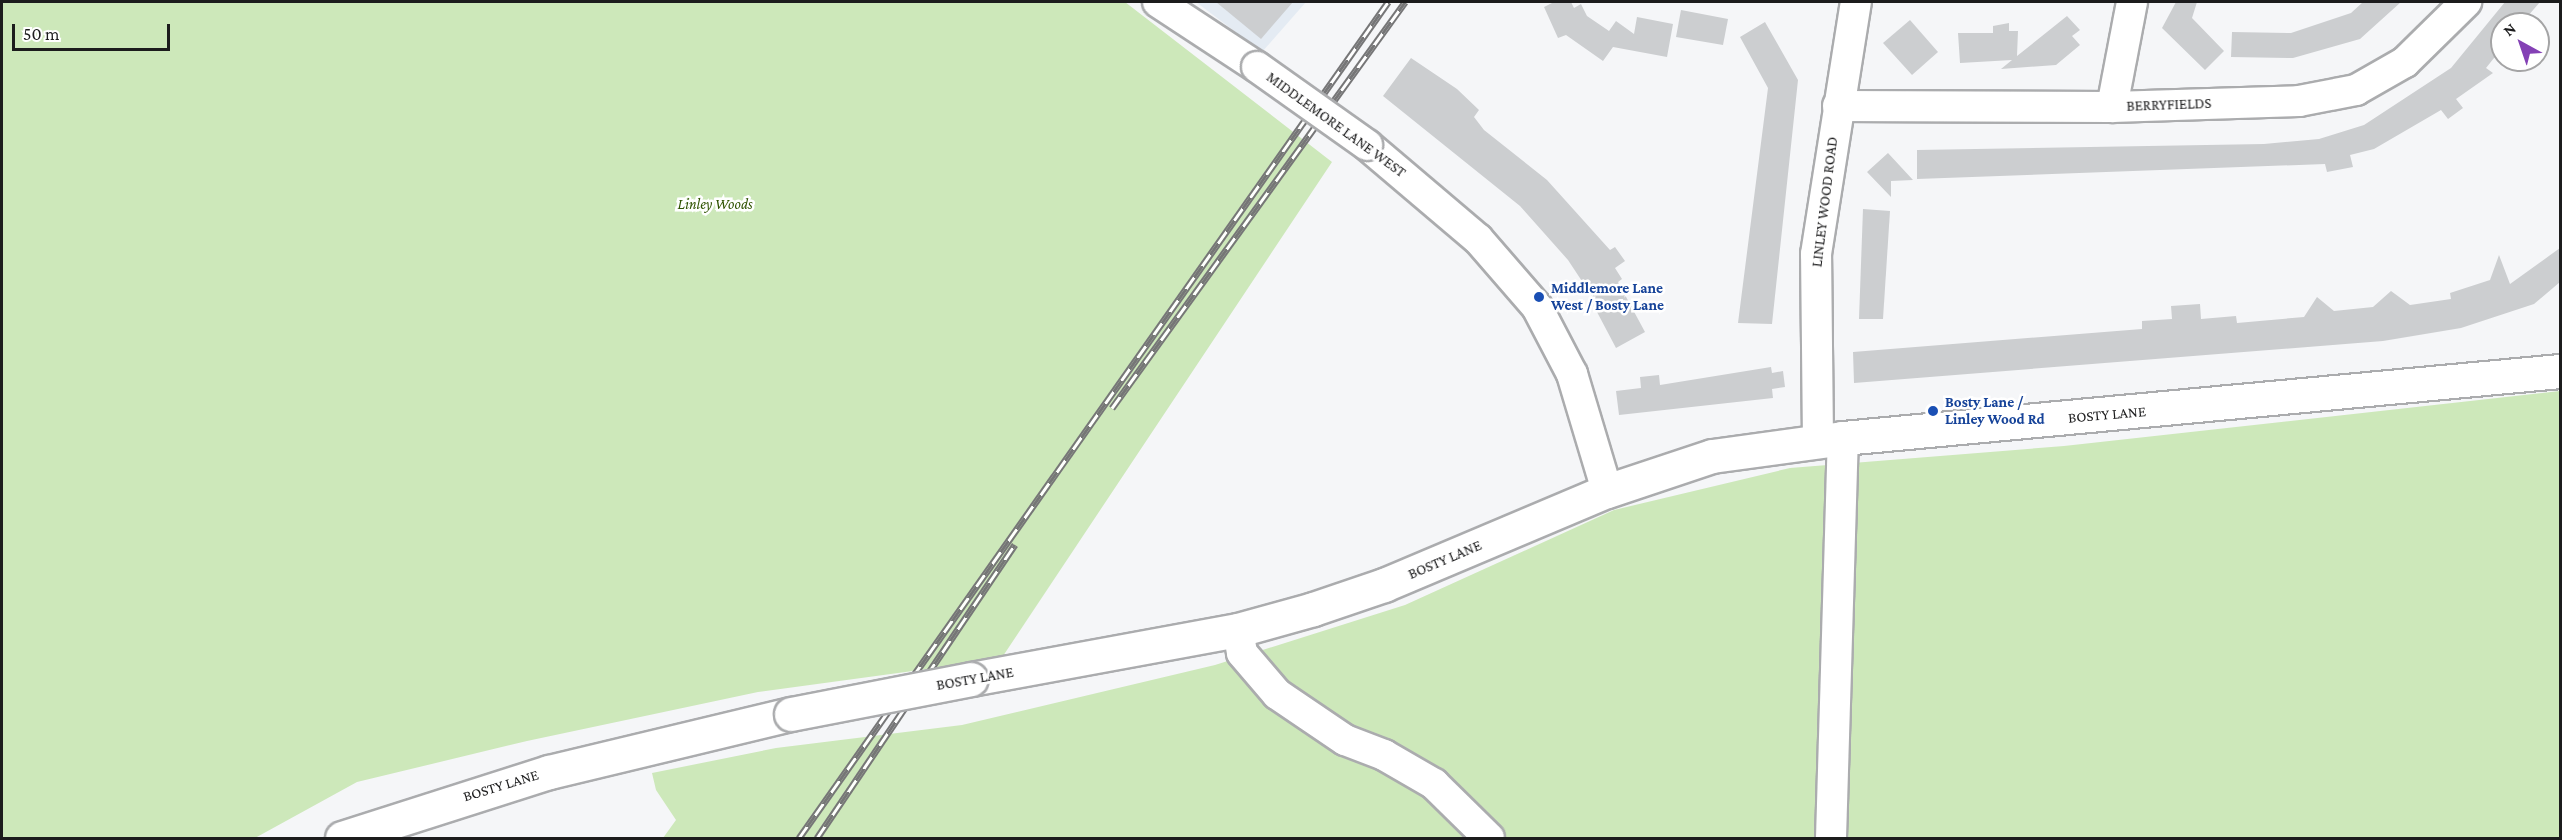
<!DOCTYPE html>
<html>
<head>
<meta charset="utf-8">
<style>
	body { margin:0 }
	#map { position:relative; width:2562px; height:840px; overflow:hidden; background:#f5f6f8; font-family:"Crimson Pro",serif }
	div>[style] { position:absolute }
	.built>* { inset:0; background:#e4ebf3 }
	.green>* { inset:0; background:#cde8ba }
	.building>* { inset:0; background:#ccced0 }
	.roads { filter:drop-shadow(2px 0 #abacae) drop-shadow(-2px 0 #abacae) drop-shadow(0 2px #abacae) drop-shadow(0 -2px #abacae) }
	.minor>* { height:30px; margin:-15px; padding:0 15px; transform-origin:15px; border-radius:15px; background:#fff }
	.major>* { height:33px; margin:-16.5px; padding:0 16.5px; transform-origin:16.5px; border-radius:16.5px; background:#fff }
	.rail>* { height:7px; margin-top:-3.5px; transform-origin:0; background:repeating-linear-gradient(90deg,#fff 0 14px,#767677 0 28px); box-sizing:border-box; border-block:2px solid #767677 }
	.bridges { filter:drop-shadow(2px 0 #abacae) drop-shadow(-2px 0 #abacae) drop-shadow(0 2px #abacae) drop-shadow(0 -2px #abacae) }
	.minor-bridge>* { height:30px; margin:-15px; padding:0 15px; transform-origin:15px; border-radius:15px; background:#fff }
	.major-bridge>* { height:33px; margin:-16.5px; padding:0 16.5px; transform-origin:16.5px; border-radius:16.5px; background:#fff }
	.dots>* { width:16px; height:16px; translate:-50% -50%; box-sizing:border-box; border:3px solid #fff; border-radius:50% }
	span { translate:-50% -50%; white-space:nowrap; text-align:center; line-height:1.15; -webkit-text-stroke:5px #fff; paint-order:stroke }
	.street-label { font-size:15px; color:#1c1c1d }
	.park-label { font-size:15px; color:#2f5301; font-style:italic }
	.transit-label { font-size:15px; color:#164399; font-weight:700 }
	.left { translate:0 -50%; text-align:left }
	.frame { position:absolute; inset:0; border:3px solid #1c1c1d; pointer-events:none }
	.north { position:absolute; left:2490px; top:12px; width:60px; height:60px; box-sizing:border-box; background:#fff; border:2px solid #a4a4a5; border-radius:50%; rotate:320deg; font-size:16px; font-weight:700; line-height:24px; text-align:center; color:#1c1c1d }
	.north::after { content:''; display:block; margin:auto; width:21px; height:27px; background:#8441b5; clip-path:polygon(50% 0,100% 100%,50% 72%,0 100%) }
	.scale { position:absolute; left:12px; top:24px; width:158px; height:27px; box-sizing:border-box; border:3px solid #1c1c1d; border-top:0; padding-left:8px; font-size:18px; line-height:21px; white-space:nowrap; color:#1c1c1d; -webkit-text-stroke:4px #fff; paint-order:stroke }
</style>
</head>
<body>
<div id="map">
	<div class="built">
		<div style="clip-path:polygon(1196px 2px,1306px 2px,1262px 52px)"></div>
	</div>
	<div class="green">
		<div style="clip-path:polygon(2px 2px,1125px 2px,1332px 162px,1001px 659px,758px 692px,527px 741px,357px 782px,255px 838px,2px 838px)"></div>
		<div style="clip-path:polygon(2560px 391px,2560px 838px,663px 838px,676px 820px,656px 790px,652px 773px,776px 748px,962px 725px,1215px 665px,1405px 605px,1614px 510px,1790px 468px,2064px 446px)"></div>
	</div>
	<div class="building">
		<div style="clip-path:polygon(1216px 2px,1293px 2px,1261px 39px)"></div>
		<div style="clip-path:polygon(1554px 2px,1571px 2px,1574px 8px,1581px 4px,1587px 16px,1609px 31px,1616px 21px,1634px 34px,1637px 17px,1673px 24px,1667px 57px,1613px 47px,1603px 61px,1566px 35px,1558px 38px,1544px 7px)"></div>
		<div style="clip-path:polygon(2176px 2px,2197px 2px,2192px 18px,2224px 51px,2205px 70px,2162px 28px)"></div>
		<div style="clip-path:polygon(2363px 2px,2401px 2px,2360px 39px,2293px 58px,2231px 57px,2232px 32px,2291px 33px,2351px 13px)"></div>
		<div style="clip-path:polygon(2505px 2px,2540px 2px,2521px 24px,2502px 24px,2502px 48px,2486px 68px,2493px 73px,2456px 99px,2463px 108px,2448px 119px,2441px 110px,2374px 149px,2350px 155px,2353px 167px,2327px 172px,2325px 164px,1917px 179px,1917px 150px,2264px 144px,2319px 139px,2364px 125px,2451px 68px)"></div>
		<div style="clip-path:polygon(1681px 10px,1728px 19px,1723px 45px,1676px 37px)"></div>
		<div style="clip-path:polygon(2067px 16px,2080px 30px,2072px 36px,2080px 45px,2056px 65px,2001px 69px,2012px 60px,1960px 63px,1958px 33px,1993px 33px,1993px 26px,2009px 23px,2009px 31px,2018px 31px,2017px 56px)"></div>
		<div style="clip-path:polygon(1910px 20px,1938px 52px,1912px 75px,1883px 43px)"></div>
		<div style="clip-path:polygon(1765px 22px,1798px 80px,1772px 324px,1738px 323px,1768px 88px,1740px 37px)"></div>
		<div style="clip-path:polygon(1411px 58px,1457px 89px,1479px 110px,1474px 117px,1484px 130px,1547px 180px,1610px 250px,1615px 247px,1625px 261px,1615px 268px,1622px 279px,1618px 282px,1645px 332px,1616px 348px,1597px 312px,1601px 310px,1568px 260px,1520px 206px,1383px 96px)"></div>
		<div style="clip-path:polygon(1888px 153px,1913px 180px,1891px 181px,1891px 197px,1867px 172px)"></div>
		<div style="clip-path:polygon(1863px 209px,1890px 211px,1883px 319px,1859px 319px)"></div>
		<div style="clip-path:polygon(2560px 248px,2560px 282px,2534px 304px,2461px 328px,2383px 341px,1854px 383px,1853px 352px,2142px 329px,2142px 321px,2172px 319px,2171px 306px,2200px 304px,2201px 319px,2236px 316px,2237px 323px,2304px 317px,2317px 297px,2334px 311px,2373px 307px,2391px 291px,2410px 305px,2451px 299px,2450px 293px,2490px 280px,2499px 255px,2510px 284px)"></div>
		<div style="clip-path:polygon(1771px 367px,1772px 373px,1783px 371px,1785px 387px,1772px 389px,1773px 398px,1619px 415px,1616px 391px,1641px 388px,1640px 377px,1659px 375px,1660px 385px)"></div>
	</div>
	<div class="roads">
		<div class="minor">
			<div style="left:1158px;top:2px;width:118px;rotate:33.3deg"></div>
			<div style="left:1838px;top:106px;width:274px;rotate:0.2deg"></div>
			<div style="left:2112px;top:107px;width:187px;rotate:-1.8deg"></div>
			<div style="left:2299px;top:101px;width:58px;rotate:-10.9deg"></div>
			<div style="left:2356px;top:90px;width:56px;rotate:-29.7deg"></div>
			<div style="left:2405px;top:62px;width:86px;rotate:-44.5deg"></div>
			<div style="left:2112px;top:107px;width:107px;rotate:-79.2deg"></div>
			<div style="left:1367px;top:145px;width:145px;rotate:40.3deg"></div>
			<div style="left:1478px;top:239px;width:90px;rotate:49.1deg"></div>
			<div style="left:1537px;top:307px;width:76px;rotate:62.4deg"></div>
			<div style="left:1572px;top:374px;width:122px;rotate:73.3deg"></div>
			<div style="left:1818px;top:441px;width:187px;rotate:-90.6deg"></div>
			<div style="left:1816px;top:254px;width:255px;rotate:-81deg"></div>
			<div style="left:1238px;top:630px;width:23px;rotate:80deg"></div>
			<div style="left:1242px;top:653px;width:54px;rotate:49.5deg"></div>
			<div style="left:1277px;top:694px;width:82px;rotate:34.1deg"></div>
			<div style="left:1345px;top:740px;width:42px;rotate:21deg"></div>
			<div style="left:1384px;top:755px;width:58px;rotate:30.1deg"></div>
			<div style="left:1434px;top:784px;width:77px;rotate:44.5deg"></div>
			<div style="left:1831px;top:838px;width:400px;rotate:-88.3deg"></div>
		</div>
		<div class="major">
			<div style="left:971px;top:679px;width:271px;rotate:-10.4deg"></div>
			<div style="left:1238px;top:630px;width:78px;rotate:-15.6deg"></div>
			<div style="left:1313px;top:609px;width:75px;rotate:-18.7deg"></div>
			<div style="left:1384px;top:585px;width:242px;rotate:-22.9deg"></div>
			<div style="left:1607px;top:491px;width:111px;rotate:-18.4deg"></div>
			<div style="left:1712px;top:456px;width:132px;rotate:-7.8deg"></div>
			<div style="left:1843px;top:438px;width:720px;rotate:-5.34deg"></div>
			<div style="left:342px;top:838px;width:217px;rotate:-17.7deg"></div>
			<div style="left:549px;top:772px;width:249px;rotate:-13.5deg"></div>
		</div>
	</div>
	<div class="rail">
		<div style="left:1112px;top:408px;width:501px;rotate:-54.18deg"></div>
		<div style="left:799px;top:838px;width:1023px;rotate:-54.83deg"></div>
		<div style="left:817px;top:838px;width:354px;rotate:-56deg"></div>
	</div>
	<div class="bridges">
		<div class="minor-bridge">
			<div style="left:1257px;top:67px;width:135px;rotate:35.3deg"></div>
		</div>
		<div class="major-bridge">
			<div style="left:791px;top:714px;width:183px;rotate:-11deg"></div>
		</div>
	</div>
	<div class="dots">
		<div style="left:1539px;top:297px;background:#1a4fb4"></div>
		<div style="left:1933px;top:411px;background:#1a4fb4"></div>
	</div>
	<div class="street-label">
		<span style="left:2169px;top:105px;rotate:-2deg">BERRYFIELDS</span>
		<span style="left:1336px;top:125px;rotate:36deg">MIDDLEMORE LANE WEST</span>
		<span style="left:1825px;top:202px;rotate:-83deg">LINLEY WOOD ROAD</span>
		<span style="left:2107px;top:415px;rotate:-5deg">BOSTY LANE</span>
		<span style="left:1445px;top:560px;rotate:-23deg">BOSTY LANE</span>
		<span style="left:975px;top:679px;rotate:-10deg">BOSTY LANE</span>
		<span style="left:501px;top:786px;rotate:-17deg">BOSTY LANE</span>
	</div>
	<div class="park-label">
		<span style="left:715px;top:205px">Linley Woods</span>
	</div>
	<div class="transit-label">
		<span class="left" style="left:1551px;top:297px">Middlemore Lane<br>West / Bosty Lane</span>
		<span class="left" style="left:1945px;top:411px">Bosty Lane /<br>Linley Wood Rd</span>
	</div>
	<div class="frame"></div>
	<div class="north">N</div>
	<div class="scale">50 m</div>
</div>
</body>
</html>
